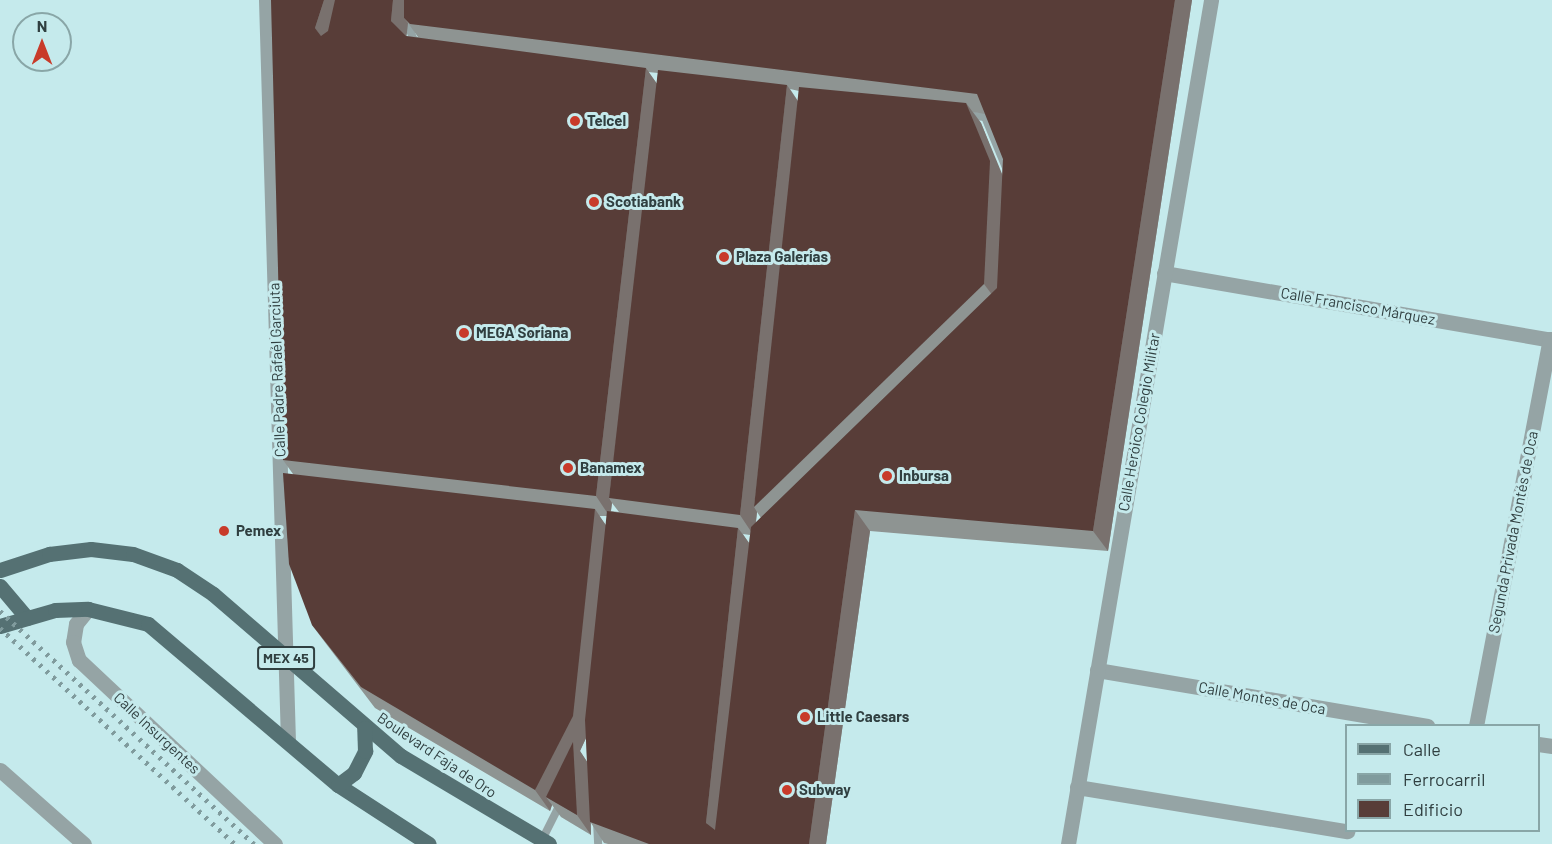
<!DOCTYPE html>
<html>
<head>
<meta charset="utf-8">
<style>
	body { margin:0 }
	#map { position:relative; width:1552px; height:844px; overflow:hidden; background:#c5eaec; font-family:Barlow,sans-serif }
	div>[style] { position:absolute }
	.service>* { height:8px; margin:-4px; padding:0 4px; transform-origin:4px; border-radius:4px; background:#95a4a5 }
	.minor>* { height:15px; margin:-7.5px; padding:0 7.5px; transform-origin:7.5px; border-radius:7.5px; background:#95a4a5 }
	.primary>* { height:15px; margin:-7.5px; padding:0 7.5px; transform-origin:7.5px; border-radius:7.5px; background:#557173 }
	.rail>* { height:4.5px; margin-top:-2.25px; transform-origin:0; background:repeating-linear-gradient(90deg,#809b9d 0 3px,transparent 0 9px) }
	.wall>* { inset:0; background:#8e9492 }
	.shaded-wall>* { inset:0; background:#79716e }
	.building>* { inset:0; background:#583d38 }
	.dots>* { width:16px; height:16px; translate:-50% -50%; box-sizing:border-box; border:3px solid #c5eaec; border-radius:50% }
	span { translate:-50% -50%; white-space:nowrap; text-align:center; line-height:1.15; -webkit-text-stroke:6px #c5eaec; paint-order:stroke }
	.shield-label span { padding:2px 4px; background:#c5eaec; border:2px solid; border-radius:4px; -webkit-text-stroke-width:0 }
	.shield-label { font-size:14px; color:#303f40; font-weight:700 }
	.poi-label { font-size:15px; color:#303f40; font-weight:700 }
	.left { translate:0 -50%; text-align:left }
	.street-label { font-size:15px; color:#303f40 }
	.legend { position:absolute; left:1345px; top:724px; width:195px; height:108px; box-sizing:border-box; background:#c5eaec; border:2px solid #89a6a7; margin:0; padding:8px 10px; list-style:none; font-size:18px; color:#303f40 }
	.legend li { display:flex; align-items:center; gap:12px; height:30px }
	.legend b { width:30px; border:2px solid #89a6a7 }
	.north { position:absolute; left:12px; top:12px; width:60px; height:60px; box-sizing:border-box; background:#c5eaec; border:2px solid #89a6a7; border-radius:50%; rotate:0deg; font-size:16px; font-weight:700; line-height:24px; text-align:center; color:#303f40 }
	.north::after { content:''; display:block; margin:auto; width:21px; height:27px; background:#c83b2a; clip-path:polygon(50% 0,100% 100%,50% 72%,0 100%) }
</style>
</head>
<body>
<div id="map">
	<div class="service">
		<div style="left:413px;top:0;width:28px;rotate:98deg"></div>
		<div style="left:409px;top:28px;width:18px;rotate:68deg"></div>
		<div style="left:965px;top:115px;width:20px;rotate:6deg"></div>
		<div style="left:985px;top:117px;width:57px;rotate:67.5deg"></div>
		<div style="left:597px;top:822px;width:22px;rotate:87deg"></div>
		<div style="left:542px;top:840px;width:42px;rotate:-63.4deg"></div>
	</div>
	<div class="minor">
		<div style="left:266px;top:0;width:740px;rotate:88.3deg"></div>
		<div style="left:1164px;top:273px;width:394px;rotate:9.8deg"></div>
		<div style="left:88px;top:609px;width:19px;rotate:129deg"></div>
		<div style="left:76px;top:624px;width:18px;rotate:99deg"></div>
		<div style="left:73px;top:642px;width:19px;rotate:72deg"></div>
		<div style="left:79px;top:660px;width:269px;rotate:43.2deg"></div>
		<div style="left:1097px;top:670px;width:335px;rotate:9.6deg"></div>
		<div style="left:1476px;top:726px;width:394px;rotate:-79.2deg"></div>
		<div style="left:1538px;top:744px;width:14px;rotate:8deg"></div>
		<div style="left:0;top:770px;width:112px;rotate:41.4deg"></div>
		<div style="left:1077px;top:787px;width:274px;rotate:9.3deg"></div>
		<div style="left:1068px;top:844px;width:856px;rotate:-80.38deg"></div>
	</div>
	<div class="primary">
		<div style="left:0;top:570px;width:52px;rotate:-18.1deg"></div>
		<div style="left:49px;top:554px;width:42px;rotate:-6.8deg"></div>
		<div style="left:91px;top:549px;width:42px;rotate:6.8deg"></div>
		<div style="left:133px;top:554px;width:47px;rotate:20deg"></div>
		<div style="left:177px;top:570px;width:43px;rotate:33.7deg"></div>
		<div style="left:213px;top:594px;width:248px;rotate:40.8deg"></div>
		<div style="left:401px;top:756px;width:172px;rotate:30.7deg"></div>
		<div style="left:0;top:586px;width:42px;rotate:49.8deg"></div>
		<div style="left:0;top:626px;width:57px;rotate:-16.2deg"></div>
		<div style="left:55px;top:610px;width:33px;rotate:-2deg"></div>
		<div style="left:88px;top:609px;width:62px;rotate:14deg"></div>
		<div style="left:148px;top:624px;width:249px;rotate:40.3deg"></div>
		<div style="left:338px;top:785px;width:108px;rotate:33deg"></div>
		<div style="left:338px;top:785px;width:20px;rotate:-37deg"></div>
		<div style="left:354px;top:773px;width:25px;rotate:-63deg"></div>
		<div style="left:365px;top:751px;width:23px;rotate:-92deg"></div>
	</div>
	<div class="rail">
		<div style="left:0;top:611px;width:345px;rotate:42.5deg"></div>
		<div style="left:0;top:628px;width:319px;rotate:42.6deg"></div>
	</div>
	<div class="wall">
		<div style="clip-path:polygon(evenodd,271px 0,1192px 0,1108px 551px,870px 531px,826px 844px,608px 844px,604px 843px,591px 823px,591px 835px,561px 817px,552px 805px,550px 811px,375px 708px,327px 645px,312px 625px,293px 474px,283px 460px,271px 0,408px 23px,418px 37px,406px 36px,408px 23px,271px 0,648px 72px,658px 73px,657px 84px,648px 72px,271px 0,790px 89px,799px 91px,798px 101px,790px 89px,271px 0,973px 112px,985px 114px,1003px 159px,1002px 176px,981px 123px,973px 112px,271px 0,612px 503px,619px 512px,611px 511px,612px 503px,271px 0,757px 512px,761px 518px,756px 523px,757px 512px,271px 0,599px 516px,607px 516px,606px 525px,599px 516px,271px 0,743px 534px,750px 535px,749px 544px,743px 534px,271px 0,586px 738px,587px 762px,580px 751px,586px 738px)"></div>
	</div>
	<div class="shaded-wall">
		<div style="clip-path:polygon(324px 0,344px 0,330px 49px,315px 28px)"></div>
		<div style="clip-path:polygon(393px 0,410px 0,404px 18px,408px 23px,406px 41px,391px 21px)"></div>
		<div style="clip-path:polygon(1175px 0,1192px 0,1108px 551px,1093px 531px)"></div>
		<div style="clip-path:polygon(646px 68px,660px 88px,609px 498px,612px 503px,610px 517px,596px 496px)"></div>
		<div style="clip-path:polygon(787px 85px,801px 106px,754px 507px,757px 512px,754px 536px,740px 515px)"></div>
		<div style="clip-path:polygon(966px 103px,981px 123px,1005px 181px,999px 304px,984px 284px)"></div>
		<div style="clip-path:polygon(595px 509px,609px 530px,587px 736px,580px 751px,588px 763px,591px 835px,577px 815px,546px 797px,552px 805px,550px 811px,535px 790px)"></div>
		<div style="clip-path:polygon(855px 510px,870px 531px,826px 844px,809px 844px)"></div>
		<div style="clip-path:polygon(738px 528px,753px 548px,721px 843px,706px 823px)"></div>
	</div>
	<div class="building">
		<div style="clip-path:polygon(271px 0,324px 0,315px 28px,321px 36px,328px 31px,335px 0,393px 0,391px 21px,406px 36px,646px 68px,596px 496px,283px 460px)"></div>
		<div style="clip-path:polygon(404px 0,1175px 0,1093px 531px,855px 510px,809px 844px,649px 844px,590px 822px,585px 720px,607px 511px,738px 528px,706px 823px,715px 830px,751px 527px,997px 288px,1003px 159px,977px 94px,410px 24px,404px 18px)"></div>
		<div style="clip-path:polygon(658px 70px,787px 85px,740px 515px,609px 498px)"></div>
		<div style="clip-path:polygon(799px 87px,966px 103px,990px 161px,984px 284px,754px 507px)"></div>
		<div style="clip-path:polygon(283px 473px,595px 509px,573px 716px,535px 790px,361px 687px,312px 625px,289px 564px)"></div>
		<div style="clip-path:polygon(573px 742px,577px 815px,546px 797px)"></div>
	</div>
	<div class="dots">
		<div style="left:575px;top:121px;background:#c83b2a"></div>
		<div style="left:594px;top:202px;background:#c83b2a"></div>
		<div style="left:724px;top:257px;background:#c83b2a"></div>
		<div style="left:464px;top:333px;background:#c83b2a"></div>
		<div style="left:568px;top:468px;background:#c83b2a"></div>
		<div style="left:887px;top:476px;background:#c83b2a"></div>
		<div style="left:224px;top:531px;background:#c83b2a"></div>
		<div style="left:805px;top:717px;background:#c83b2a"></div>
		<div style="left:787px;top:790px;background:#c83b2a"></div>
	</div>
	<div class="shield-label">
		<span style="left:286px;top:658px">MEX 45</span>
	</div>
	<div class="poi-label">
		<span class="left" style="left:587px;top:121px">Telcel</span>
		<span class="left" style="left:606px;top:202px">Scotiabank</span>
		<span class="left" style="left:736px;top:257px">Plaza Galerías</span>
		<span class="left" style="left:476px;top:333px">MEGA Soriana</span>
		<span class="left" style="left:580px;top:468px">Banamex</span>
		<span class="left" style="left:899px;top:476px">Inbursa</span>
		<span class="left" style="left:236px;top:531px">Pemex</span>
		<span class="left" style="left:817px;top:717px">Little Caesars</span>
		<span class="left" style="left:799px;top:790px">Subway</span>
	</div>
	<div class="street-label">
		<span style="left:1358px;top:306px;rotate:10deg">Calle Francisco Márquez</span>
		<span style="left:277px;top:370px;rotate:-92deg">Calle Padre Rafaél Garciuta</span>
		<span style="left:1139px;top:422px;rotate:-80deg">Calle Heróico Colegio Militar</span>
		<span style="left:1513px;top:532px;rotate:-79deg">Segunda Privada Montés de Oca</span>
		<span style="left:1262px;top:698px;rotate:10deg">Calle Montes de Oca</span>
		<span style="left:157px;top:733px;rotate:43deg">Calle Insurgentes</span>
		<span style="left:437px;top:755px;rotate:34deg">Boulevard Faja de Oro</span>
	</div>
	<ul class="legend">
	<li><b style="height:8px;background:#557173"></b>Calle</li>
	<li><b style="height:8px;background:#809b9d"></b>Ferrocarril</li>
	<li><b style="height:16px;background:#583d38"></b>Edificio</li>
	</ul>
	<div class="north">N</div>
</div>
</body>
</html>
